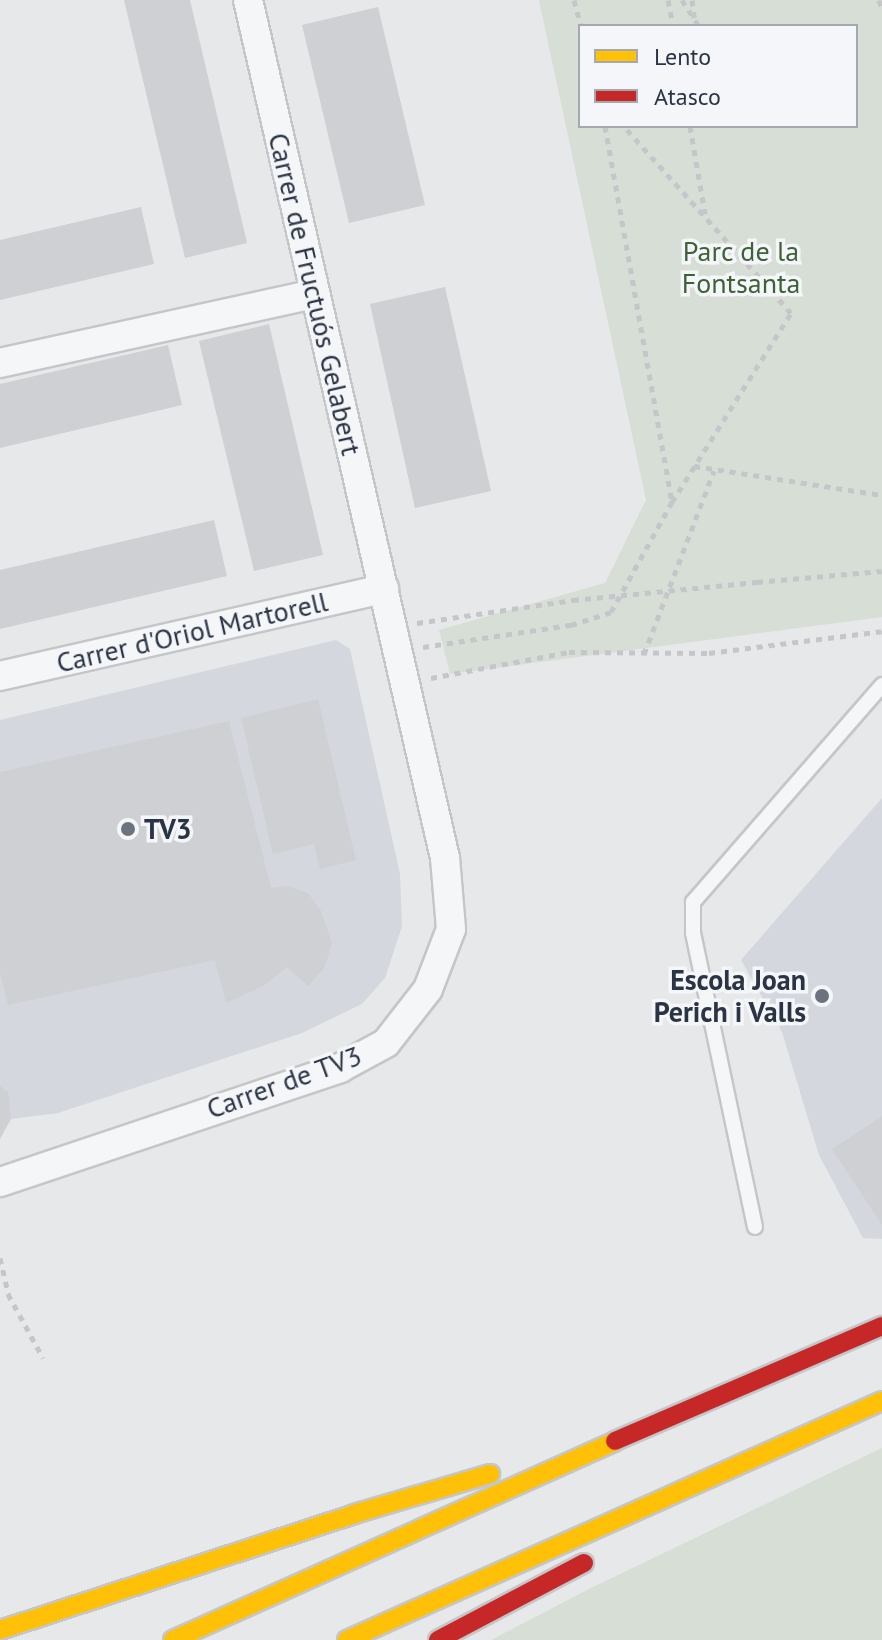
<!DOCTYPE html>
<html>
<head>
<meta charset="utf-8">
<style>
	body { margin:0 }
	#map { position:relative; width:882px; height:1640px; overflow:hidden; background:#e6e8ea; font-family:"PT Sans",sans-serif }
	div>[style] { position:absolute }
	.built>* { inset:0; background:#d4d7dd }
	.green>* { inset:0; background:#d6ded6 }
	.building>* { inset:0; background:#ced0d3 }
	.path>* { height:5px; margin-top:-2.5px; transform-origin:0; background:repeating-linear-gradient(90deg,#c5c6ca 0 6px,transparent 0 12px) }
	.roads { filter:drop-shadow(2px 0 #c4c6c8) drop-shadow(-2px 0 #c4c6c8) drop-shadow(0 2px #c4c6c8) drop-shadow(0 -2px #c4c6c8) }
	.lane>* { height:14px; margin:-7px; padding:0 7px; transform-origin:7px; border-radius:7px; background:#f5f6f7 }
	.street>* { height:28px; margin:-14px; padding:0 14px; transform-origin:14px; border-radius:14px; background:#f5f6f7 }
	.slow>* { height:18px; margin:-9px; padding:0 9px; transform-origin:9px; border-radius:9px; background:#ffc107 }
	.jam>* { height:18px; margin:-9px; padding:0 9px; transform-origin:9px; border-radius:9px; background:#c62828 }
	.path-bridge>* { height:5px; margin-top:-2.5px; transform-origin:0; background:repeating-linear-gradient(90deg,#c5c6ca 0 6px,transparent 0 12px) }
	.dots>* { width:22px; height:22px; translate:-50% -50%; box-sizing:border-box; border:4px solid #f4f6f9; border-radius:50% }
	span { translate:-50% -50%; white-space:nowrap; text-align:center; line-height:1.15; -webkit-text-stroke:7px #f4f6f9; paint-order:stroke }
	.park-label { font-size:28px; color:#3f6138 }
	.street-label { font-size:28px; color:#2b3445 }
	.poi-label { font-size:28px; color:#2b3445; font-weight:700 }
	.left { translate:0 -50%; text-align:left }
	.right { translate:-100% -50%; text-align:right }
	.legend { position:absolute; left:578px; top:24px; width:280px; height:104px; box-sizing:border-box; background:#f4f6f9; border:2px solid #a4a8b1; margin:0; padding:10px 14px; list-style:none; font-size:24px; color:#2b3445 }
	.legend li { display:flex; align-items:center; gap:16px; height:40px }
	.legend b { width:40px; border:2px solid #a4a8b1 }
</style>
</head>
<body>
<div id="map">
	<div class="built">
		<div style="clip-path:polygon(336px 640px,350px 649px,400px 874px,402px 926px,385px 978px,362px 1004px,302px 1033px,58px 1113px,11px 1119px,0 1137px,0 720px)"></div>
		<div style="clip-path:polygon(882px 798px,882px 1239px,863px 1238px,819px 1155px,782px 1032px,741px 960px)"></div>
	</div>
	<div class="green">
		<div style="clip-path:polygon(evenodd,539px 0,882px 0,882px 617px,450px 674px,439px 630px,605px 583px,646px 500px,539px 0,856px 26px,856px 126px,580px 126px,580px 26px,856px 26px)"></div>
		<div style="clip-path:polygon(882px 1448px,882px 1640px,491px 1640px,589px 1589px)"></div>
	</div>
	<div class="building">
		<div style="clip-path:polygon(124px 0,190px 0,247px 243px,185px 258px)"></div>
		<div style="clip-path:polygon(378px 7px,425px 205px,349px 223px,302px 25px)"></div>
		<div style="clip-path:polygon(141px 207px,154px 264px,0 300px,0 240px)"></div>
		<div style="clip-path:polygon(445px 287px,491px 491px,415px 508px,370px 304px)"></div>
		<div style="clip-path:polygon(269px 324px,323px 555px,254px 571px,199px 341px)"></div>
		<div style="clip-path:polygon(168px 345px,182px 405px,0 448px,0 384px)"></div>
		<div style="clip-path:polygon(214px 520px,227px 576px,0 629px,0 570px)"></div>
		<div style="clip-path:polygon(318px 699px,356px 860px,320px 869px,314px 844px,273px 854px,241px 718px)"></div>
		<div style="clip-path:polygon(229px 721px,271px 888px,287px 886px,308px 893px,321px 911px,332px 943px,325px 967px,308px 986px,287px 967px,265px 985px,226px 1003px,215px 960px,8px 1005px,0 973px,0 772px)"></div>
		<div style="clip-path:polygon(0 1086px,8px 1092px,11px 1119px,0 1139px)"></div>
		<div style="clip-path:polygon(882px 1116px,882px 1225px,832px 1149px)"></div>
	</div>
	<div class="path">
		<div style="left:574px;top:0;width:27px;rotate:75deg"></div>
		<div style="left:668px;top:0;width:26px;rotate:79deg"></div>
		<div style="left:682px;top:0;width:31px;rotate:57deg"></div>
		<div style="left:692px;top:0;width:26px;rotate:83deg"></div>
		<div style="left:879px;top:0;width:9px;rotate:72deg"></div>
		<div style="left:605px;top:126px;width:381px;rotate:79.9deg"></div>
		<div style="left:690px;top:126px;width:89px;rotate:80.3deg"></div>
		<div style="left:694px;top:466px;width:190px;rotate:8.8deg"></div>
		<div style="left:757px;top:582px;width:125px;rotate:-5deg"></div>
		<div style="left:417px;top:623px;width:158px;rotate:-8.4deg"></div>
		<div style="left:423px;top:647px;width:150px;rotate:-8.5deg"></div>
		<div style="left:571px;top:625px;width:42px;rotate:-18deg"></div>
		<div style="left:611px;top:612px;width:126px;rotate:-61deg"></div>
		<div style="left:672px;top:502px;width:223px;rotate:-57.8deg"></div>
		<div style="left:791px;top:313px;width:251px;rotate:-131.8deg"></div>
		<div style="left:644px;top:654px;width:196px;rotate:-69.1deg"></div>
		<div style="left:431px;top:678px;width:140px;rotate:-10.7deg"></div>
		<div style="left:569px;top:652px;width:140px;rotate:0.4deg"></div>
		<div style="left:709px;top:653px;width:174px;rotate:-7.2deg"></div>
		<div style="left:0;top:1258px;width:37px;rotate:77deg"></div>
		<div style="left:8px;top:1294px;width:73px;rotate:61.3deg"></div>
	</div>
	<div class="roads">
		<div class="lane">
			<div style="left:755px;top:1227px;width:300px;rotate:-101.9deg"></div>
			<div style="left:693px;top:933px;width:31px;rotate:-90deg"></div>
			<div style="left:693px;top:902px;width:288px;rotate:-48.9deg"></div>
		</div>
		<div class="street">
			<div style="left:0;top:363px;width:322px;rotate:-12.4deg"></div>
			<div style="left:0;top:676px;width:394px;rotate:-12.8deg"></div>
			<div style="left:0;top:1182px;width:359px;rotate:-18.5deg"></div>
			<div style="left:340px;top:1068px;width:52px;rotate:-28.5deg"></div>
			<div style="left:386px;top:1043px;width:68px;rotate:-52.1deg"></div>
			<div style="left:428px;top:989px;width:64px;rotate:-69deg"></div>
			<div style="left:451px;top:929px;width:71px;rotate:-94.8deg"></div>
			<div style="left:445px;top:858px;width:880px;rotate:-102.93deg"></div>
		</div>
		<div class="slow">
			<div style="left:0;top:1630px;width:373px;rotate:-18.1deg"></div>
			<div style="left:354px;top:1514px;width:142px;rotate:-16.4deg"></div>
			<div style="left:173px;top:1640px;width:485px;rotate:-24.2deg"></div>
			<div style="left:347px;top:1640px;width:586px;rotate:-24.07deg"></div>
		</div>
		<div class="jam">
			<div style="left:615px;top:1441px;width:291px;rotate:-23.3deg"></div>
			<div style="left:438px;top:1640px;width:165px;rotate:-27.8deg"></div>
		</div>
	</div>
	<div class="path-bridge">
		<div style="left:573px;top:600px;width:185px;rotate:-5.6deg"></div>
	</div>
	<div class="dots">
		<div style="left:128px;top:829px;background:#6c737f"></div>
		<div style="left:822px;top:996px;background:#6c737f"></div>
	</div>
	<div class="park-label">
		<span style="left:741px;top:267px">Parc de la<br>Fontsanta</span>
	</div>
	<div class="street-label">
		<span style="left:315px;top:294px;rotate:77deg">Carrer de Fructuós Gelabert</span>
		<span style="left:192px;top:632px;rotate:-13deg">Carrer d'Oriol Martorell</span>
		<span style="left:284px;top:1082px;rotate:-20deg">Carrer de TV3</span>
	</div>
	<div class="poi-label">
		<span class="left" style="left:144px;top:829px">TV3</span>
		<span class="right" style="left:806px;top:996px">Escola Joan<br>Perich i Valls</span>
	</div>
	<ul class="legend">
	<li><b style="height:10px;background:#ffc107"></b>Lento</li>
	<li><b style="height:10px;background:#c62828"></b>Atasco</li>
	</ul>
</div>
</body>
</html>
